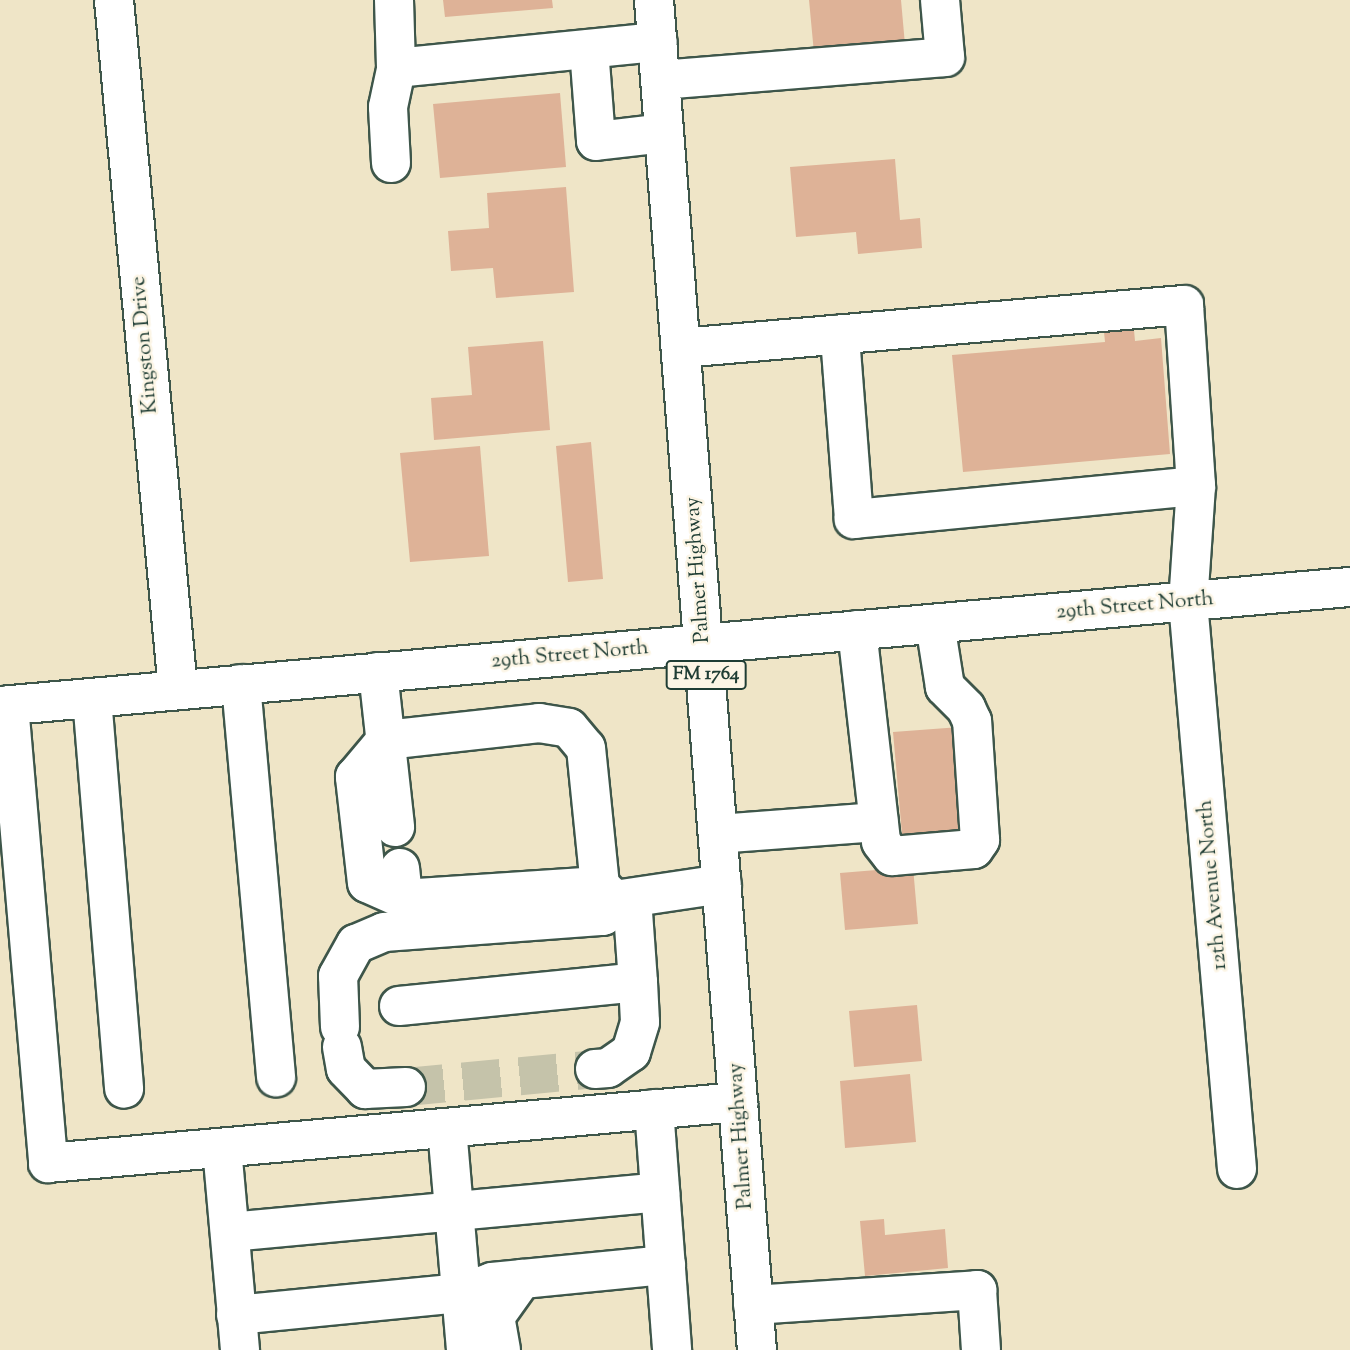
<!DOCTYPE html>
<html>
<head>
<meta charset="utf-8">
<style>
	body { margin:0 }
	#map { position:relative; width:1350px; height:1350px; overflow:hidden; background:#efe5c7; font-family:"Sorts Mill Goudy",serif }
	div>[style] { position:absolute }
	.building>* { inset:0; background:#deb297 }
	.minor-tunnel>* { height:38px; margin-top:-19px; transform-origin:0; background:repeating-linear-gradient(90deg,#c5c3aa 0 38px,transparent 0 57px) }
	.roads { filter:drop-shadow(2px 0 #3e564a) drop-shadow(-2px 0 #3e564a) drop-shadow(0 2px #3e564a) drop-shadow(0 -2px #3e564a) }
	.minor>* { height:38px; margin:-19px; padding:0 19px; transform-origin:19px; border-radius:19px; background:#fff }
	.major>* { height:38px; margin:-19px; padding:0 19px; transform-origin:19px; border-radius:19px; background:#fff }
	span { translate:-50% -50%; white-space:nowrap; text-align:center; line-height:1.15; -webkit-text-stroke:5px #fcf5e5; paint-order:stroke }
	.shield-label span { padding:2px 5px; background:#fcf5e5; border:2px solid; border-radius:5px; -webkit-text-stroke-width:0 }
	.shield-label { font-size:19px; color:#1f3d34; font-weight:700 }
	.street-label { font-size:21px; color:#1f3d34 }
</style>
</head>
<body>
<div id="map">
	<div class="building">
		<div style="clip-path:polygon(443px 0,552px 0,553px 8px,445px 17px)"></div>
		<div style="clip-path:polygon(809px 0,901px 0,906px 56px,815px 64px)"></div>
		<div style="clip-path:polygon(560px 93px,566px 167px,440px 178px,433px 104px)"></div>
		<div style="clip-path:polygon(895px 159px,900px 220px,920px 218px,922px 248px,858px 254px,856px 232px,796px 237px,790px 167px)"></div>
		<div style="clip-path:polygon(566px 187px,574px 292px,496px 298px,493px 268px,451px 271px,448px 231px,489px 228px,487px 193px)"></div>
		<div style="clip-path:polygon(1133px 319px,1135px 341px,1161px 338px,1170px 454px,963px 472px,952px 355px,1105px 342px,1103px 322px)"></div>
		<div style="clip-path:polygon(543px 341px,550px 430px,434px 440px,431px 398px,472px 395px,468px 347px)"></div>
		<div style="clip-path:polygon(591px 442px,603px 579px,568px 582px,556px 446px)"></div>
		<div style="clip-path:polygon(480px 446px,489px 556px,410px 562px,400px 453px)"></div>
		<div style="clip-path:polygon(960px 727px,970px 839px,903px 845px,893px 732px)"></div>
		<div style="clip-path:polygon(913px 867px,918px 924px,845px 930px,840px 873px)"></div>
		<div style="clip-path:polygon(917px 1005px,922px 1061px,854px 1067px,849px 1011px)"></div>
		<div style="clip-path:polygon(910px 1074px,916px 1142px,845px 1148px,840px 1081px)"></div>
		<div style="clip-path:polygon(884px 1219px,885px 1235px,945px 1229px,948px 1268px,865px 1276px,860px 1221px)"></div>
	</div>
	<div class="minor-tunnel">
		<div style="left:406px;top:1087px;width:190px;rotate:-5.4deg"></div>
	</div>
	<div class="roads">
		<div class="minor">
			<div style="left:114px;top:0;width:693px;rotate:84.7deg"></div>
			<div style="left:394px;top:0;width:68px;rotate:88.3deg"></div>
			<div style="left:396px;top:68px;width:263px;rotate:-5.7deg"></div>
			<div style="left:589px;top:49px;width:92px;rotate:85.6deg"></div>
			<div style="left:596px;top:141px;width:68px;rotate:-6.7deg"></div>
			<div style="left:661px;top:80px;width:285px;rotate:-4.6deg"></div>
			<div style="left:945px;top:57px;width:57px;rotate:-95deg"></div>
			<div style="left:391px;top:163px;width:56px;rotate:-93.1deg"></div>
			<div style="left:388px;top:107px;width:40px;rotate:-78deg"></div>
			<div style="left:681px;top:348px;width:505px;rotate:-4.89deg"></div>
			<div style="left:1184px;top:305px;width:181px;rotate:86.2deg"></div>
			<div style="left:1196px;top:486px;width:344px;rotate:174.5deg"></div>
			<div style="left:854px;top:519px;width:185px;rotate:-94.4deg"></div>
			<div style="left:1196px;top:486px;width:116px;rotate:93.9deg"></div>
			<div style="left:1188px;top:602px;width:569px;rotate:85.06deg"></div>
			<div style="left:857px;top:630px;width:213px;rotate:83.5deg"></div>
			<div style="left:881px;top:842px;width:18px;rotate:52deg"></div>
			<div style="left:892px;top:856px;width:82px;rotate:-4.9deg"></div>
			<div style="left:974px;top:849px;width:11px;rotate:-56deg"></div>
			<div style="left:980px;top:840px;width:119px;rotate:-93.8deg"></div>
			<div style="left:972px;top:721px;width:14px;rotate:-115deg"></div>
			<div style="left:966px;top:708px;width:30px;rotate:-135deg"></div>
			<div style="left:945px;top:687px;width:64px;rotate:-99deg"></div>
			<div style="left:378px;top:672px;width:156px;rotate:83.7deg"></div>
			<div style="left:241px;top:684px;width:395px;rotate:84.9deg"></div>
			<div style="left:92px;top:698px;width:392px;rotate:85.3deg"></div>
			<div style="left:9px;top:705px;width:460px;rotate:85.1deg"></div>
			<div style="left:48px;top:1163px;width:693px;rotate:-5.05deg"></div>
			<div style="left:0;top:706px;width:1355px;rotate:-5.04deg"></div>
			<div style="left:718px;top:834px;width:161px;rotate:-4.3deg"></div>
			<div style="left:400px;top:868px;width:31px;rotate:84deg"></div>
			<div style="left:403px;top:899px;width:197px;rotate:-3.8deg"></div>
			<div style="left:403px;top:899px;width:39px;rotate:-156deg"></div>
			<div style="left:367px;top:883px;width:107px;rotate:-96.5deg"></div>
			<div style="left:355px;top:777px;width:48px;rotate:-50deg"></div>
			<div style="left:386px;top:740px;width:154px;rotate:-6.3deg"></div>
			<div style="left:539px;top:723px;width:30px;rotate:9deg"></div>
			<div style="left:569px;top:728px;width:26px;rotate:50deg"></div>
			<div style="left:586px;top:748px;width:139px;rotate:84.2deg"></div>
			<div style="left:600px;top:886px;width:21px;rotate:43deg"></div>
			<div style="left:615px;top:900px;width:108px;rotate:-8.5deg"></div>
			<div style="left:399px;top:1006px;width:240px;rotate:-5.7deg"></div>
			<div style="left:638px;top:982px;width:83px;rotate:-94.1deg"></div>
			<div style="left:340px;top:1027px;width:51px;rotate:-92.2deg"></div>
			<div style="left:338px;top:976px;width:37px;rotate:-61deg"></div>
			<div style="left:356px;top:944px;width:30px;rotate:-23deg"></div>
			<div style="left:384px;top:932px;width:220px;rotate:-4.2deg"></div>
			<div style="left:603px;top:916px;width:20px;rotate:-53deg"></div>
			<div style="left:342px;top:1047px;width:22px;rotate:80deg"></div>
			<div style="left:346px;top:1069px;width:28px;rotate:46deg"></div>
			<div style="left:365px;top:1089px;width:41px;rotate:-2.8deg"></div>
			<div style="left:595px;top:1069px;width:13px;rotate:-4deg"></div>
			<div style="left:608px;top:1068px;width:28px;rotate:-35deg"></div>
			<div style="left:631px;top:1052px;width:31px;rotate:-73deg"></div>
			<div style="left:640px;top:1022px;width:40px;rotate:-92.9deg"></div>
			<div style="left:654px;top:1109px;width:242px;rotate:85.7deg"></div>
			<div style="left:447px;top:1128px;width:223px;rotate:85.1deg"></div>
			<div style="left:222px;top:1148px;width:203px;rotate:84.9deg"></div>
			<div style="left:230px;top:1232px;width:432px;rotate:-5.3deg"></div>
			<div style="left:753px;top:1305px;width:225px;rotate:-3.8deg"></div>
			<div style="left:977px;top:1290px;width:60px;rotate:86.2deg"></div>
			<div style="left:236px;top:1315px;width:227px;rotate:-5.6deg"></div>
			<div style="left:462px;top:1293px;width:32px;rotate:-20deg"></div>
			<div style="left:492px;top:1282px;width:175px;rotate:-5.6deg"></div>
			<div style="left:501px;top:1350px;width:34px;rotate:-100deg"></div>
			<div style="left:495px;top:1317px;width:47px;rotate:-54.6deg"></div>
		</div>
		<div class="major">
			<div style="left:654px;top:0;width:1354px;rotate:85.64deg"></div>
		</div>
	</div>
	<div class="shield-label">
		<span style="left:706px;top:675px">FM 1764</span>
	</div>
	<div class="street-label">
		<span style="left:145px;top:345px;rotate:-95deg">Kingston Drive</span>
		<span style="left:698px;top:570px;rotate:-94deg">Palmer Highway</span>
		<span style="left:1135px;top:606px;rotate:-5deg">29th Street North</span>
		<span style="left:570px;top:655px;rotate:-5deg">29th Street North</span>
		<span style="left:1213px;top:885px;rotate:-95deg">12th Avenue North</span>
		<span style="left:741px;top:1136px;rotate:-94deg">Palmer Highway</span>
	</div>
</div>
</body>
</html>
